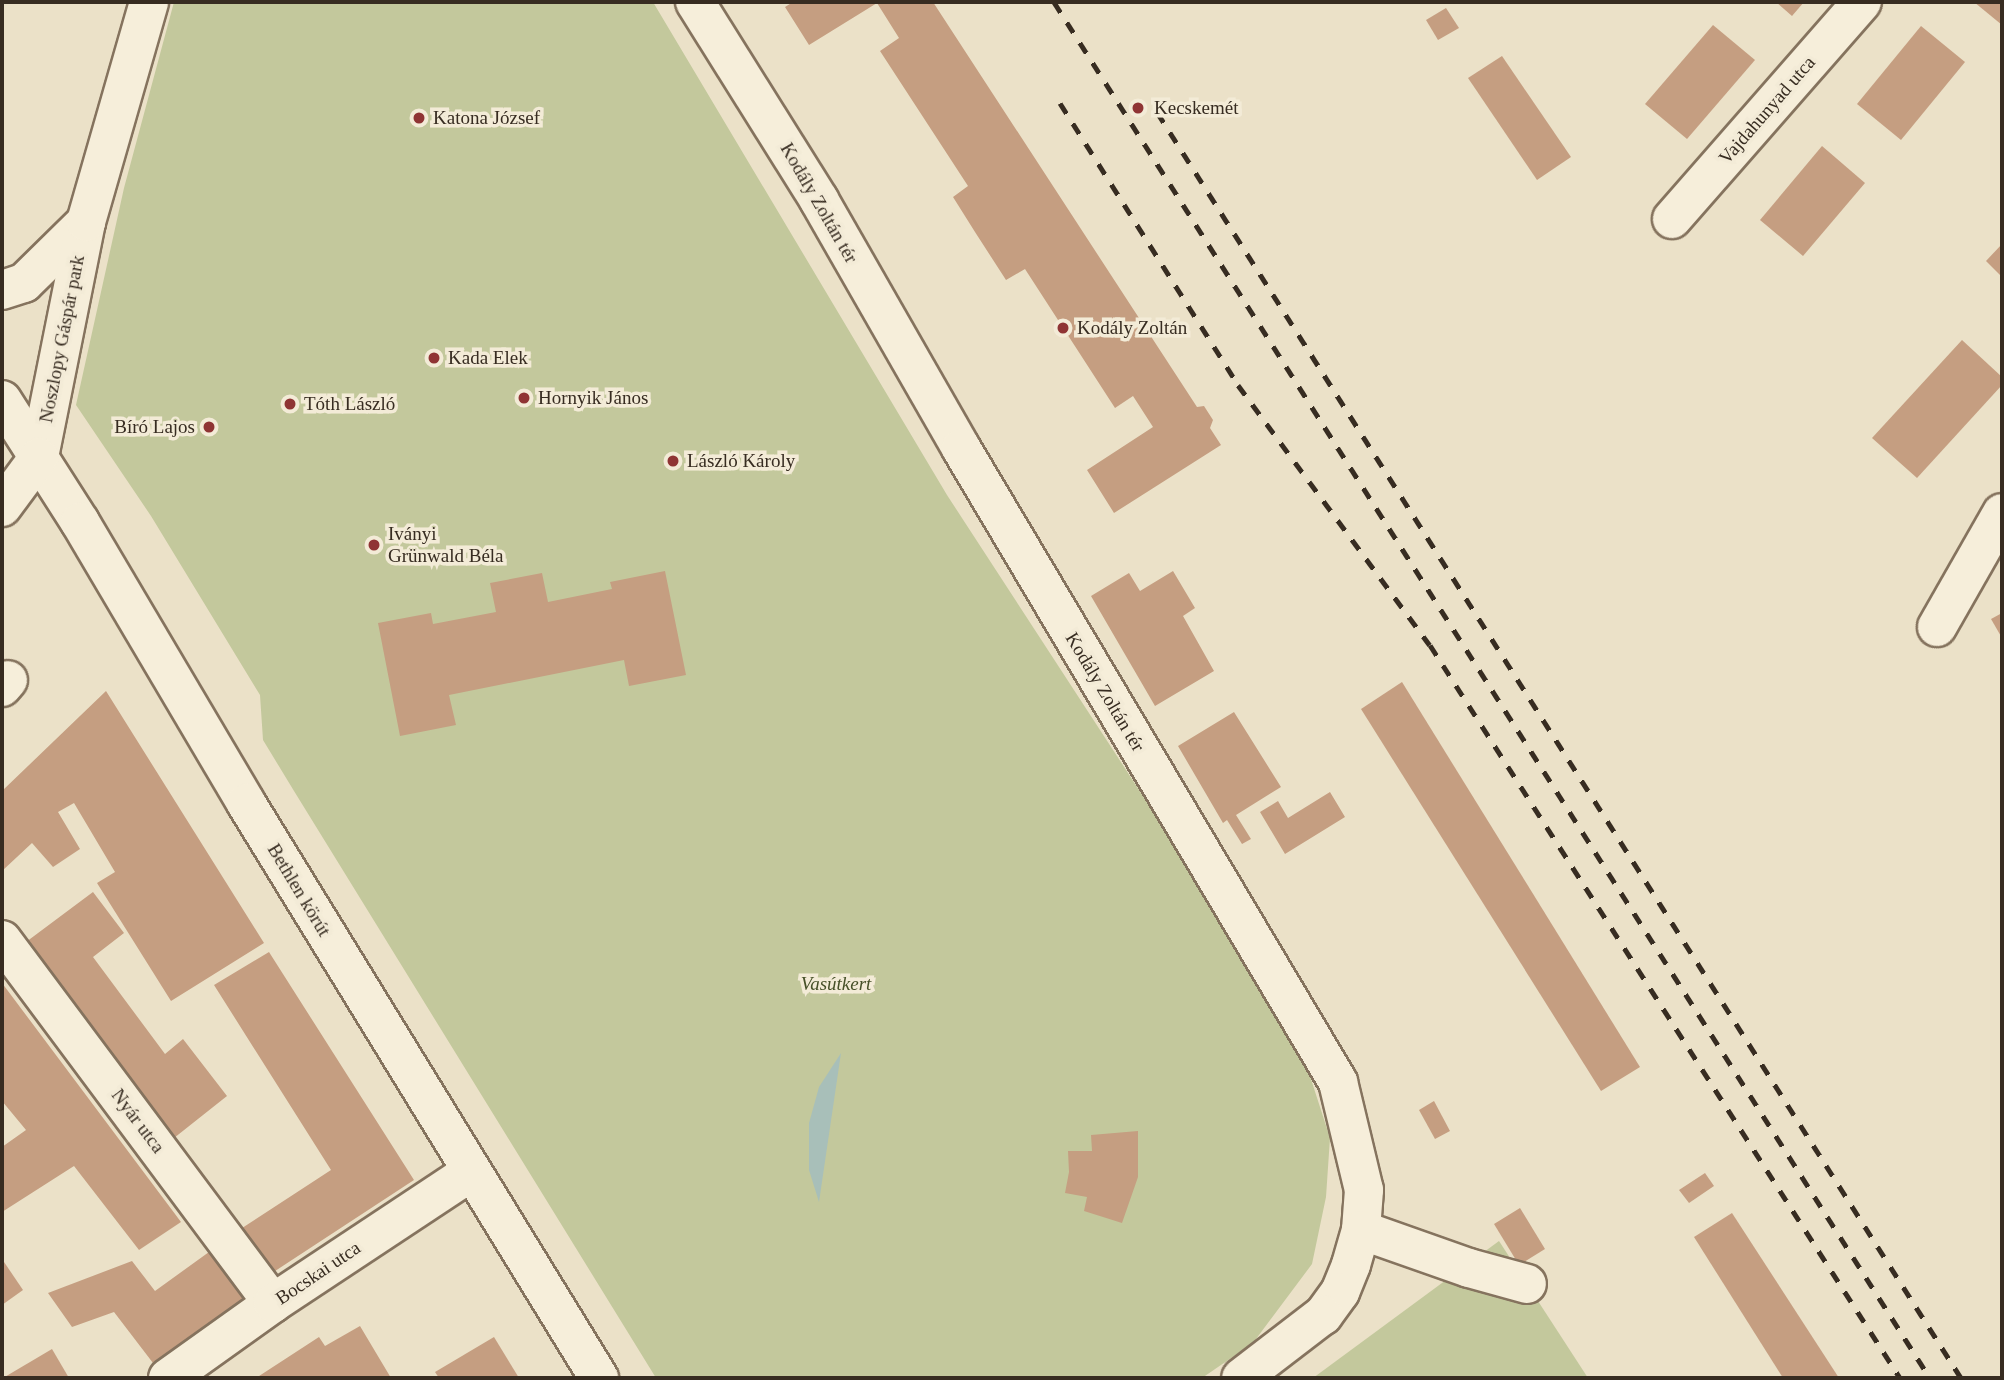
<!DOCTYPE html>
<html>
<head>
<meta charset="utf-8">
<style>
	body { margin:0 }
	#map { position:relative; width:2004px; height:1380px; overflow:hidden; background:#ebe1c8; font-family:Georgia,serif }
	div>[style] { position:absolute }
	.green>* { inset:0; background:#c3c89c }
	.water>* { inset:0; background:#a8bfb9 }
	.building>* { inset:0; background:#c59e81 }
	.roads { filter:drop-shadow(2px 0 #85735e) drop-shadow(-2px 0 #85735e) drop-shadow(0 2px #85735e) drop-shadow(0 -2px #85735e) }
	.street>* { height:38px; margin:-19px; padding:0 19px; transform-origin:19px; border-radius:19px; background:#f6eeda }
	.secondary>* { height:38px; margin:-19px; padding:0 19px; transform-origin:19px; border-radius:19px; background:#f6eeda }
	.rail>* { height:5px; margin-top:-2.5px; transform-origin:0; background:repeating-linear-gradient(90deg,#372c21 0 12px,transparent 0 24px) }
	.dots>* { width:19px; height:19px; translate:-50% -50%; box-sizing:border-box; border:4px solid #f3ebd7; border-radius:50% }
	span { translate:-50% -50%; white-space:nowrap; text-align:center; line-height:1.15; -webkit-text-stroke:7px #f3ebd7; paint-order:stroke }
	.poi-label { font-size:19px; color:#372c21 }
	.left { translate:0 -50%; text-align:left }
	.right { translate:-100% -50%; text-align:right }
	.street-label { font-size:19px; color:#372c21 }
	.park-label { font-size:19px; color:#475129; font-style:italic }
	.frame { position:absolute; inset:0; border:4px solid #372c21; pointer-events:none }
</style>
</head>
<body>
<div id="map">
	<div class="green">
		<div style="clip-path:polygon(174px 2px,653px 2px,947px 495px,1143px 796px,1309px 1073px,1330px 1138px,1326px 1197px,1312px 1264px,1253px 1343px,1202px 1378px,656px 1378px,294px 791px,263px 740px,260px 695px,151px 516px,76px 405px,124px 188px)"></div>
		<div style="clip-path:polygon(1499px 1241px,1588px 1378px,1313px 1378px)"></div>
	</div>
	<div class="water">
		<div style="clip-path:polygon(841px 1053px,819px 1202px,809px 1170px,809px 1123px,819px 1087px)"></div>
	</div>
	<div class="building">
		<div style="clip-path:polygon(793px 2px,933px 2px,1197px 407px,1204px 406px,1213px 420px,1210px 428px,1221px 445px,1114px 513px,1087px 470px,1153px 427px,1133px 396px,1115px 408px,1025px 269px,1006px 280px,975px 232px,953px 197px,968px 186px,880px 51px,899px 38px,877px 3px,809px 45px,785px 7px)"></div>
		<div style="clip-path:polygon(1776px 2px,1804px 2px,1792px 16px)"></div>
		<div style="clip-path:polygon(1974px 2px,2002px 2px,2002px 25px)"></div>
		<div style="clip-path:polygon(1446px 8px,1459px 28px,1438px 40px,1426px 20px)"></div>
		<div style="clip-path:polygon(1713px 25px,1755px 60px,1687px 139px,1645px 104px)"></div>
		<div style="clip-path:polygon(1921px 26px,1965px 62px,1901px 140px,1857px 104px)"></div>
		<div style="clip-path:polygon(1502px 56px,1571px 157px,1537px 180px,1468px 78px)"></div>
		<div style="clip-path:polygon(1822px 146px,1865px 183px,1803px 256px,1760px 220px)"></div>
		<div style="clip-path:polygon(2002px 244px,2002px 277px,1986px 261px)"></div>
		<div style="clip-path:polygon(1962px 340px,2002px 377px,2002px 385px,1917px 478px,1872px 438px)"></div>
		<div style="clip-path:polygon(665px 571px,686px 675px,629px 686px,624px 660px,449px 695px,456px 725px,400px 736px,378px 623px,431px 613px,433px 624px,496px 612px,490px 583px,542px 573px,548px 602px,612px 589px,610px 582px)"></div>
		<div style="clip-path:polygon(1173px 571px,1195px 608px,1183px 616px,1214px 671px,1155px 706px,1091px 596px,1129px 573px,1140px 591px)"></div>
		<div style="clip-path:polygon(2002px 613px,2002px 638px,1991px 619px)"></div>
		<div style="clip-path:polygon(1402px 682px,1640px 1067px,1601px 1091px,1361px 709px)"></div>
		<div style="clip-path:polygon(106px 691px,264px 943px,171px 1001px,97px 883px,115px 872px,74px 803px,58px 812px,80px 849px,53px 867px,32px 843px,2px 871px,2px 791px)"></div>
		<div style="clip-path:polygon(1234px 712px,1281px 787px,1236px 815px,1251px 839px,1242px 844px,1227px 820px,1223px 823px,1178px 746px)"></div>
		<div style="clip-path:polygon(1330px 792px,1345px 817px,1285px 854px,1260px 812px,1278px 801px,1288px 818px)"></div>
		<div style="clip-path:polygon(93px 892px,124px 933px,93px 957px,165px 1054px,183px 1039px,227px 1096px,174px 1138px,128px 1082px,26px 942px)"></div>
		<div style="clip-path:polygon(269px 952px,414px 1180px,269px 1275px,239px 1230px,331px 1170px,214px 985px)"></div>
		<div style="clip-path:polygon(2px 983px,181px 1222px,139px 1250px,74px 1166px,2px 1212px,2px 1147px,26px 1130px,2px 1101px)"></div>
		<div style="clip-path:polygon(1434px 1101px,1450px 1131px,1435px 1139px,1419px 1110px)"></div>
		<div style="clip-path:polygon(1138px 1131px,1138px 1177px,1122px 1223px,1084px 1211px,1087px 1197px,1065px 1193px,1069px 1172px,1068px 1151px,1092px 1151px,1091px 1135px)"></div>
		<div style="clip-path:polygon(1705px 1173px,1714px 1186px,1689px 1203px,1679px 1190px)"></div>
		<div style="clip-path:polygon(1520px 1208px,1545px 1249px,1519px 1265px,1494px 1224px)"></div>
		<div style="clip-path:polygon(1732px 1213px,1839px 1378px,1783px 1378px,1694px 1237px)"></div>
		<div style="clip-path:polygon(209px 1252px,245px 1300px,153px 1363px,114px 1312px,72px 1327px,48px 1293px,132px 1261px,155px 1291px)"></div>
		<div style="clip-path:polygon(2px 1259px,23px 1290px,2px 1305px)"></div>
		<div style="clip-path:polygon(360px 1326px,391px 1378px,256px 1378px,319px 1337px,325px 1346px)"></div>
		<div style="clip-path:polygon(494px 1337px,519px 1378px,439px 1378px,435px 1372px)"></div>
		<div style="clip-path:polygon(52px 1349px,69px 1378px,3px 1378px)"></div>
	</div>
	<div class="roads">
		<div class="street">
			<div style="left:695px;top:2px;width:234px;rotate:57.9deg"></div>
			<div style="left:819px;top:200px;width:286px;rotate:60.2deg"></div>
			<div style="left:961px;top:448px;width:738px;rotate:59.26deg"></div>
			<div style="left:1338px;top:1082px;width:111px;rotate:76.5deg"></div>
			<div style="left:1364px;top:1190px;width:40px;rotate:94.3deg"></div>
			<div style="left:1361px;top:1230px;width:36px;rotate:106deg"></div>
			<div style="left:1351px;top:1265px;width:29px;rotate:112deg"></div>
			<div style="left:1340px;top:1292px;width:29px;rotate:126deg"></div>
			<div style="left:1323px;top:1315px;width:103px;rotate:142.5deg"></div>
			<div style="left:1672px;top:219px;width:288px;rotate:-48.8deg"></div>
			<div style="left:2px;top:290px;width:23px;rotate:-18deg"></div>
			<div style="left:24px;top:283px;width:87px;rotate:-44.5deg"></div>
			<div style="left:39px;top:457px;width:240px;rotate:-78.7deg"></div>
			<div style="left:86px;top:222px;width:229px;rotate:-74deg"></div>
			<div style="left:1937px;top:627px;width:131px;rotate:-60.3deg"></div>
			<div style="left:2px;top:687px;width:9px;rotate:-49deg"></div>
			<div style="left:2px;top:940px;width:453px;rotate:53.3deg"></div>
			<div style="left:1361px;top:1230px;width:114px;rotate:19.4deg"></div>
			<div style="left:1469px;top:1268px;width:60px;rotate:15.4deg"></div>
			<div style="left:168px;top:1378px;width:129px;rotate:-35.5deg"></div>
			<div style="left:273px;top:1303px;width:237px;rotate:-33.5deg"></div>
		</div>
		<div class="secondary">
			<div style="left:2px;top:400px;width:145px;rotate:57.4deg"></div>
			<div style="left:80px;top:522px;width:326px;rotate:59.4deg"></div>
			<div style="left:246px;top:803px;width:675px;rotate:58.45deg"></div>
			<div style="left:2px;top:507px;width:62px;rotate:-53.5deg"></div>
		</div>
	</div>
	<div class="rail">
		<div style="left:1054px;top:2px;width:1631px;rotate:57.52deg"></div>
		<div style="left:1060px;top:103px;width:333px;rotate:57.7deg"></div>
		<div style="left:1238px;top:385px;width:323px;rotate:53.6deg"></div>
		<div style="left:1430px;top:645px;width:871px;rotate:57.33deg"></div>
		<div style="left:1157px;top:112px;width:1500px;rotate:57.58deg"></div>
	</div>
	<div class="dots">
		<div style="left:1138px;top:108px;background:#8f3434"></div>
		<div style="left:419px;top:118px;background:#8f3434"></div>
		<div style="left:1063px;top:328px;background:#8f3434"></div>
		<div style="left:434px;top:358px;background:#8f3434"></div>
		<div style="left:524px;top:398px;background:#8f3434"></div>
		<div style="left:290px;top:404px;background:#8f3434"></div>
		<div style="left:209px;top:427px;background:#8f3434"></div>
		<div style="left:673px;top:461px;background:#8f3434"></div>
		<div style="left:374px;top:545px;background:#8f3434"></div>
	</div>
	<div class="poi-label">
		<span class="left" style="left:1154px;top:108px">Kecskemét</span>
		<span class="left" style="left:433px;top:118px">Katona József</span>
		<span class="left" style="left:1077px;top:328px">Kodály Zoltán</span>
		<span class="left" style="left:448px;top:358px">Kada Elek</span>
		<span class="left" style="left:538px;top:398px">Hornyik János</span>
		<span class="left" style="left:304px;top:404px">Tóth László</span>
		<span class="right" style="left:195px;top:427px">Bíró Lajos</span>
		<span class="left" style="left:687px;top:461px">László Károly</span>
		<span class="left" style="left:388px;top:545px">Iványi<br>Grünwald Béla</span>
	</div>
	<div class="street-label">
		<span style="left:1767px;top:110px;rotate:-49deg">Vajdahunyad utca</span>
		<span style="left:819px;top:203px;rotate:60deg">Kodály Zoltán tér</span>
		<span style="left:62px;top:339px;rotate:-79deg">Noszlopy Gáspár park</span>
		<span style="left:1105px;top:692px;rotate:59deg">Kodály Zoltán tér</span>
		<span style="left:299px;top:890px;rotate:59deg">Bethlen körút</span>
		<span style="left:138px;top:1121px;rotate:53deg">Nyár utca</span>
		<span style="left:318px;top:1273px;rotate:-34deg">Bocskai utca</span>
	</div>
	<div class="park-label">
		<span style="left:836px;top:984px">Vasútkert</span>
	</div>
	<div class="frame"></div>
</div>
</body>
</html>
